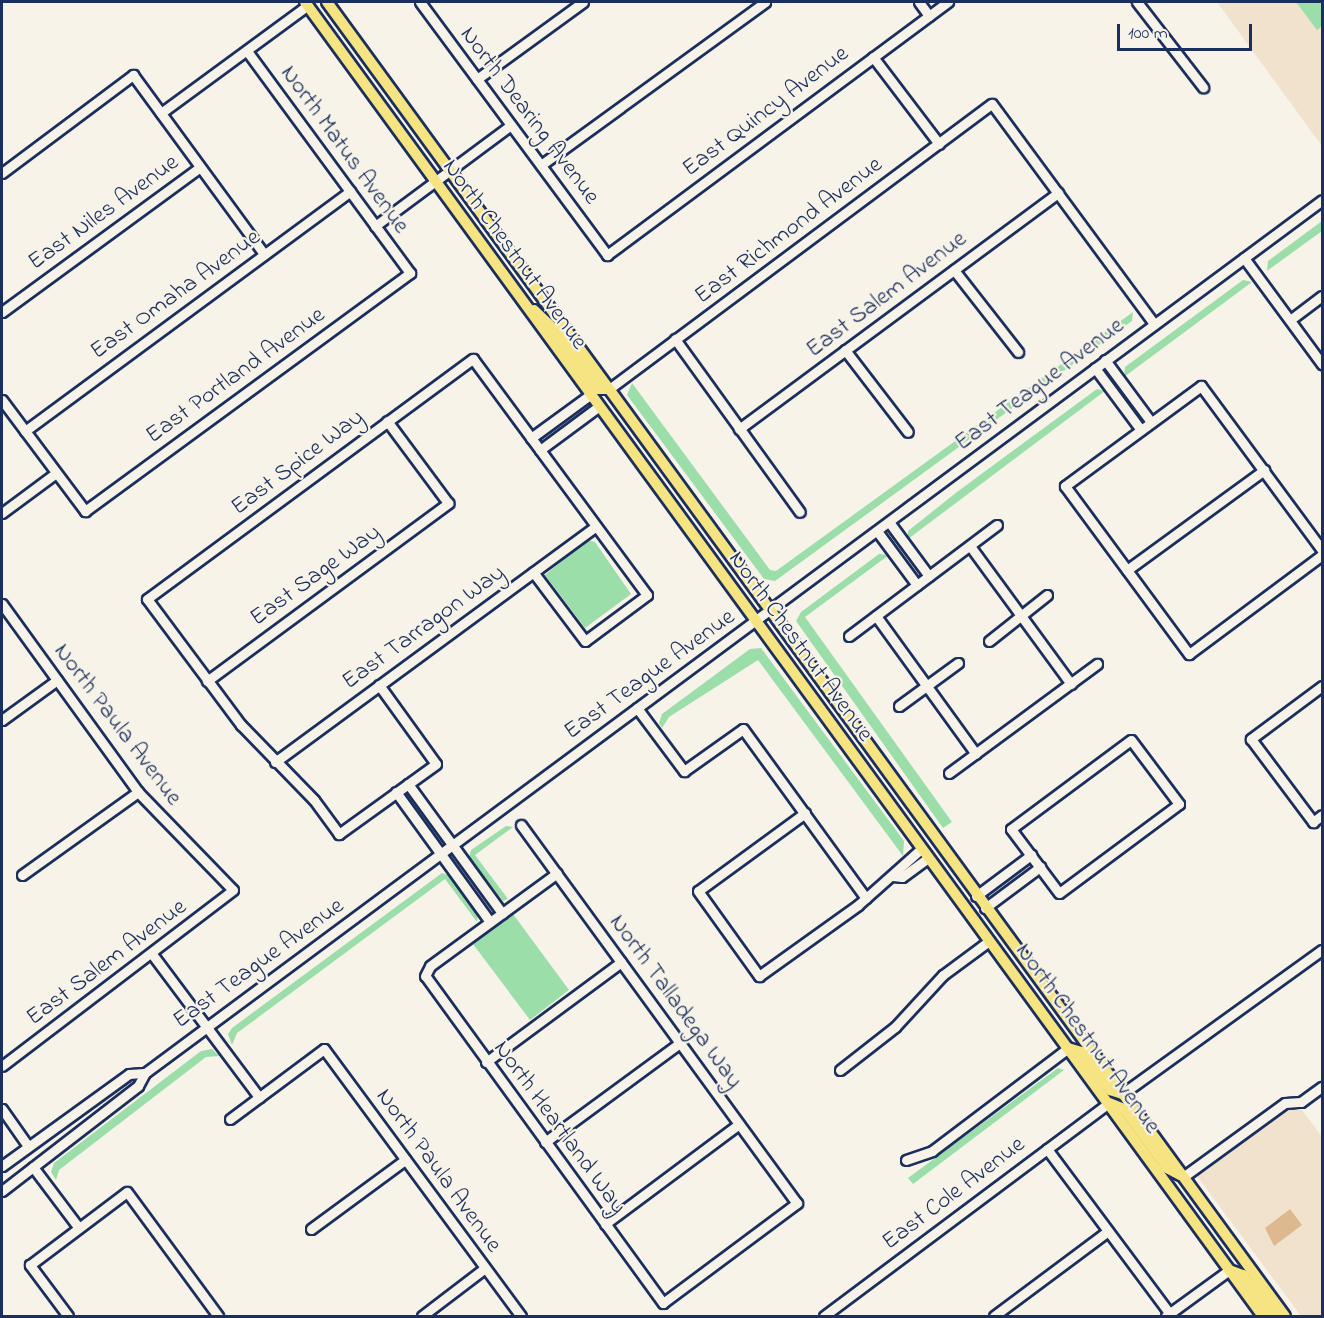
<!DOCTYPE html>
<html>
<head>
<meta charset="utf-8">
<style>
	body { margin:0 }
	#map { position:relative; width:1324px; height:1318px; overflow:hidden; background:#f7f3e8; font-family:"Indie Flower",sans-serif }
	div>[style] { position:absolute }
	.built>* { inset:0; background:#f0e2cd }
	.green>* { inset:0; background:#9cdea9 }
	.building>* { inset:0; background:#deb98f }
	.roads { filter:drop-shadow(2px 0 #1b2f5e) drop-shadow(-2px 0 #1b2f5e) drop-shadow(0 2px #1b2f5e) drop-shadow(0 -2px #1b2f5e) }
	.minor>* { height:9px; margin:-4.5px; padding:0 4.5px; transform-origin:4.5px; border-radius:4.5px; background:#f7f3e8 }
	.major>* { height:10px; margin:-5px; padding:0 5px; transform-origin:5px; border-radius:5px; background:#f6e381 }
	span { translate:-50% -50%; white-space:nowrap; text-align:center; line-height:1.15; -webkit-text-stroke:4.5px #f7f3e8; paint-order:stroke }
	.street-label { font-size:24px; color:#1b2f5e }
	.frame { position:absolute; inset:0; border:3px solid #1b2f5e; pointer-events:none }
	.scale { position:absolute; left:1117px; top:24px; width:135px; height:27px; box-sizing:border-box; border:3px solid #1b2f5e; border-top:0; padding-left:8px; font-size:18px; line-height:21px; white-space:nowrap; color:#1b2f5e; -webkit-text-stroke:4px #f7f3e8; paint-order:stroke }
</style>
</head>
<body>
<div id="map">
	<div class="built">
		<div style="clip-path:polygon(1217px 2px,1322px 2px,1322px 146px)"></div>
		<div style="clip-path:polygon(1291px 1108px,1302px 1110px,1322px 1137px,1322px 1316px,1301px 1316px,1197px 1176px)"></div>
	</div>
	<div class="green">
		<div style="clip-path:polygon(1296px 2px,1322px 2px,1322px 26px,1317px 30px)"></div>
		<div style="clip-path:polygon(1322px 221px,1322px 231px,1267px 271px,1268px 261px)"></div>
		<div style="clip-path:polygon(1243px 280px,1252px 282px,1124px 377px,1125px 367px)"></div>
		<div style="clip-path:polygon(1133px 312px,1132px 321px,775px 581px,764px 579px,627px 395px,632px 383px,770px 570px,776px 571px)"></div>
		<div style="clip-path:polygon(1097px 389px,1105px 391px,908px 539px,908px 531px,957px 492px)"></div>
		<div style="clip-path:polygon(587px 540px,595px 542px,631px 594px,585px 628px,545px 575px)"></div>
		<div style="clip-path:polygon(879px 554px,889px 555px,805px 617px,952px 822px,943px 828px,796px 621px,801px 612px)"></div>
		<div style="clip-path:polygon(761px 648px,904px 841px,903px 856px,758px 660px,669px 717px,662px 728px,659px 723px,662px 714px,750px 649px)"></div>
		<div style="clip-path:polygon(506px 826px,513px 827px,475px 855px,508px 899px,503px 901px,469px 858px,471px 850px)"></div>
		<div style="clip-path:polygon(442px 873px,451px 876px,478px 913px,477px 922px,445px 879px,237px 1033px,232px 1045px,228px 1034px,232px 1028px)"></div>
		<div style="clip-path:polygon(513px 914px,569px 990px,530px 1020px,473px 944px)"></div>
		<div style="clip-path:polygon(212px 1049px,219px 1056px,206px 1057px,59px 1170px,56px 1180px,51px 1172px,54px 1163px,201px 1051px)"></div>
		<div style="clip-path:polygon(1058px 1068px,1064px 1070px,913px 1184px,908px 1178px)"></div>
	</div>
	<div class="building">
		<div style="clip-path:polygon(1290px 1209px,1302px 1225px,1274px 1246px,1265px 1228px)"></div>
	</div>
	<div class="roads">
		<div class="minor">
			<div style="left:420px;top:2px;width:315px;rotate:53.5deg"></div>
			<div style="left:607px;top:255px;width:425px;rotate:-36.6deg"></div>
			<div style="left:919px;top:2px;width:17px;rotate:54deg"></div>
			<div style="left:1137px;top:2px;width:108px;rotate:52.2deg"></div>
			<div style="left:873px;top:57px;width:109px;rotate:52.8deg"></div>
			<div style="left:477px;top:79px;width:131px;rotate:-36deg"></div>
			<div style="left:161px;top:113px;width:182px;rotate:-36.3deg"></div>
			<div style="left:541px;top:165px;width:277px;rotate:-36deg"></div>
			<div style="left:2px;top:173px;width:164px;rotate:-36.8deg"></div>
			<div style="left:133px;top:75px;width:222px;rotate:53.8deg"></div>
			<div style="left:375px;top:226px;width:169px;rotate:-36.6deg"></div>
			<div style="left:1244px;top:258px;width:132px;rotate:53.7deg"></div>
			<div style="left:954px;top:270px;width:104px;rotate:52deg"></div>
			<div style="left:2px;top:312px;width:245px;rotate:-36.2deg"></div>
			<div style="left:1290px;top:320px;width:40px;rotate:-37deg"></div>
			<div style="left:675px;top:339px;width:213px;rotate:54.2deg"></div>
			<div style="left:845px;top:350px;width:103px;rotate:52.5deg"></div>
			<div style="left:1105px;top:360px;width:77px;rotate:53.4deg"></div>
			<div style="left:1095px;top:368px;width:77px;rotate:53.4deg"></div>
			<div style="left:609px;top:389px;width:477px;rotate:-36.7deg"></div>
			<div style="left:992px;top:104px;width:273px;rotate:53.6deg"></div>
			<div style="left:2px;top:400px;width:139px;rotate:53.2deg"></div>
			<div style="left:85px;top:511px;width:403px;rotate:-36.2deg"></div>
			<div style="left:410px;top:273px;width:275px;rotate:-126.3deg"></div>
			<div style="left:739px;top:429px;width:397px;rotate:-36.5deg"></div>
			<div style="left:25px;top:431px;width:404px;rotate:-36.4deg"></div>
			<div style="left:531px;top:438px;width:73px;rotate:-36.1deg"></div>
			<div style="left:540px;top:450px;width:72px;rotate:-36.6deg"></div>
			<div style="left:2px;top:513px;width:67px;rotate:-36.5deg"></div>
			<div style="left:889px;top:522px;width:67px;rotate:53.5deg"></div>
			<div style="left:877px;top:531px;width:67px;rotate:53.5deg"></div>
			<div style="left:970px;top:546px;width:171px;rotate:53.8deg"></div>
			<div style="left:1322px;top:550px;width:204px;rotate:-126.4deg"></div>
			<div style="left:1201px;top:386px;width:169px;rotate:143.7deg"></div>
			<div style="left:1065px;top:486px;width:209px;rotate:53.6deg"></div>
			<div style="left:1189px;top:654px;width:166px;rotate:-36.7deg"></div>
			<div style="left:1127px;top:570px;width:170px;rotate:-36.1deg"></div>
			<div style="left:2px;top:604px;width:232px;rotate:54.1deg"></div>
			<div style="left:138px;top:792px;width:136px;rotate:45.9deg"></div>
			<div style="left:233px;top:890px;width:290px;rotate:142.7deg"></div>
			<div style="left:876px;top:616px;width:170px;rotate:54.1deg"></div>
			<div style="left:849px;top:636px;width:185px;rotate:-36.9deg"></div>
			<div style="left:989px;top:641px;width:74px;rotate:-38.4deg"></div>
			<div style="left:207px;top:681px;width:300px;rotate:-36.4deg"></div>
			<div style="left:448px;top:503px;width:102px;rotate:-126.6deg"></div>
			<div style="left:379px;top:685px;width:97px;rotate:54.2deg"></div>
			<div style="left:436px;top:764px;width:120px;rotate:144.2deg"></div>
			<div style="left:339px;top:834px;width:42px;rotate:-126.3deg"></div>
			<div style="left:314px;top:800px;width:105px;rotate:-134.2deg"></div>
			<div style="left:241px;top:725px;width:157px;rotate:-126.7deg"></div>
			<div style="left:147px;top:599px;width:405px;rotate:-36.4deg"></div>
			<div style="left:473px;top:359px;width:293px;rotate:53.6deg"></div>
			<div style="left:647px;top:595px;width:77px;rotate:143.4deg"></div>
			<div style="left:585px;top:641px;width:86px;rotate:-127deg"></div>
			<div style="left:1322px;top:686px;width:89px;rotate:143.3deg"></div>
			<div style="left:1251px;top:739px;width:104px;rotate:53.2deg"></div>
			<div style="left:1313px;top:822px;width:11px;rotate:-38deg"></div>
			<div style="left:899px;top:706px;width:73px;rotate:-36.1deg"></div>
			<div style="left:637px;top:708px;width:79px;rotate:53.3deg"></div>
			<div style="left:684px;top:771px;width:72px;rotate:-35.4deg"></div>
			<div style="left:743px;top:729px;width:209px;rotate:54deg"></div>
			<div style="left:2px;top:720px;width:68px;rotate:-36deg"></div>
			<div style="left:1131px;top:740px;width:80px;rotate:53.1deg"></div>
			<div style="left:1179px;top:804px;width:149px;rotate:143.4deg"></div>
			<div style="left:1059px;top:893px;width:80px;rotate:-126.9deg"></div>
			<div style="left:1011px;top:829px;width:149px;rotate:-36.6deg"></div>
			<div style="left:275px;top:762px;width:398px;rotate:-36.3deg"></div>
			<div style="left:949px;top:773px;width:184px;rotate:-36.4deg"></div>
			<div style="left:408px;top:784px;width:160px;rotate:53.9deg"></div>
			<div style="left:396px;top:792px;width:160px;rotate:54.1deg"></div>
			<div style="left:805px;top:813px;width:132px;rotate:143.9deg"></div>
			<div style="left:698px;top:891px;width:105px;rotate:54.3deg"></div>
			<div style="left:759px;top:976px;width:122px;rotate:-35.6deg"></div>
			<div style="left:858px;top:905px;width:84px;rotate:-41.6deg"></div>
			<div style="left:521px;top:825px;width:468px;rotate:53.9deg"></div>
			<div style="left:797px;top:1203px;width:167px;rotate:143.3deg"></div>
			<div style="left:663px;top:1303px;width:404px;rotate:-126deg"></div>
			<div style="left:425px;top:976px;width:11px;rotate:-63deg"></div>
			<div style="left:430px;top:966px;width:157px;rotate:-36.2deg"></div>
			<div style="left:22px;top:875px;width:143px;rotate:-35.6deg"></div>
			<div style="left:893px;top:876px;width:9px;rotate:6deg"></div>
			<div style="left:902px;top:877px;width:32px;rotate:-36deg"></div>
			<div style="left:976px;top:896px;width:69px;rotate:-36.7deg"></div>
			<div style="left:985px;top:908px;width:69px;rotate:-36.7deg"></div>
			<div style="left:152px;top:954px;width:179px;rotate:53.2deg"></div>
			<div style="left:486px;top:1062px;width:168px;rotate:-36.5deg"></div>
			<div style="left:840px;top:1070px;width:70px;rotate:-38deg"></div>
			<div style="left:895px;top:1027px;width:71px;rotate:-47.3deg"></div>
			<div style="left:943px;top:975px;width:57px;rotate:-36.5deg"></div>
			<div style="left:1122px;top:1094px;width:246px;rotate:-35.8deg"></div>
			<div style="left:2px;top:1109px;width:45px;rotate:54.9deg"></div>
			<div style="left:230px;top:1119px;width:117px;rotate:-36.7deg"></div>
			<div style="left:324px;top:1049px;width:332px;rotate:53.6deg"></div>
			<div style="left:545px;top:1142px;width:167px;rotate:-36.3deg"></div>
			<div style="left:1047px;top:1149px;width:206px;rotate:53.3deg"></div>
			<div style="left:906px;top:1160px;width:28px;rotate:-19deg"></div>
			<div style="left:932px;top:1151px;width:171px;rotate:-37.1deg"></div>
			<div style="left:2px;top:1166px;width:157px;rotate:-35.9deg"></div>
			<div style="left:129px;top:1074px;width:16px;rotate:-4deg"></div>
			<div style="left:33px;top:1167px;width:76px;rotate:53deg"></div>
			<div style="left:1183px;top:1177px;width:126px;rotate:-36deg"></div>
			<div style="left:1285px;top:1103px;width:16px;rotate:-4deg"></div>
			<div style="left:1301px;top:1102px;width:26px;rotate:-36deg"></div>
			<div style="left:2px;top:1191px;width:172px;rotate:-37.7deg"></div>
			<div style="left:138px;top:1086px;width:15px;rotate:-62deg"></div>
			<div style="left:145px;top:1073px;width:1465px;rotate:-36.56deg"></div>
			<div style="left:605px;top:1224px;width:167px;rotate:-36.7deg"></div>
			<div style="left:311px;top:1229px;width:117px;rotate:-36.3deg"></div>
			<div style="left:68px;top:1316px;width:64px;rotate:-126.7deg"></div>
			<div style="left:30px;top:1265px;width:121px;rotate:-37deg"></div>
			<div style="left:127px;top:1192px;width:154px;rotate:53.7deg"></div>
			<div style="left:422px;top:1316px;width:79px;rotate:-37.3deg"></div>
			<div style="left:824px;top:1316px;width:356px;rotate:-36.8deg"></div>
			<div style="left:994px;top:1316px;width:142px;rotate:-36.7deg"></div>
			<div style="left:1166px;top:1316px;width:78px;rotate:-36.1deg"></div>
		</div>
		<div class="major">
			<div style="left:305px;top:2px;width:1626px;rotate:53.91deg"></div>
			<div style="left:327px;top:2px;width:1626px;rotate:53.91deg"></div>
			<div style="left:534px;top:310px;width:29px;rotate:44deg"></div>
			<div style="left:555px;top:330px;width:73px;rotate:53.9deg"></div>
			<div style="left:598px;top:389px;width:11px"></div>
			<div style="left:1068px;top:1048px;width:14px;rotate:17deg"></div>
			<div style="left:1081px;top:1052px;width:48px;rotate:52.7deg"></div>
			<div style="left:1110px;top:1090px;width:13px;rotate:18deg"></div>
			<div style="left:1109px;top:1103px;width:16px;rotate:22deg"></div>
			<div style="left:1124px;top:1109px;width:73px;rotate:53.9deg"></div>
			<div style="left:1167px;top:1168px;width:15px;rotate:28deg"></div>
			<div style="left:1229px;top:1270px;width:15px;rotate:20deg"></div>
			<div style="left:1243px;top:1275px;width:51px;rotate:52.9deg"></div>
		</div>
	</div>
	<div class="street-label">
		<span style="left:766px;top:112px;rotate:-37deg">East Quincy Avenue</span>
		<span style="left:529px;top:116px;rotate:53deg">North Dearing Avenue</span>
		<span style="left:344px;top:150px;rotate:54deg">North Matus Avenue</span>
		<span style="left:104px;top:213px;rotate:-36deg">East Niles Avenue</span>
		<span style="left:789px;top:231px;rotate:-37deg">East Richmond Avenue</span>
		<span style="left:514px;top:255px;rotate:54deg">North Chestnut Avenue</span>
		<span style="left:176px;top:295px;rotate:-36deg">East Omaha Avenue</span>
		<span style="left:887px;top:295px;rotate:-37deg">East Salem Avenue</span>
		<span style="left:236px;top:376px;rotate:-36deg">East Portland Avenue</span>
		<span style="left:1040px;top:385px;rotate:-37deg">East Teague Avenue</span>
		<span style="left:298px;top:463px;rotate:-37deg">East Spice Way</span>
		<span style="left:316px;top:576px;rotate:-36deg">East Sage Way</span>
		<span style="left:424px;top:628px;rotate:-36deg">East Tarragon Way</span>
		<span style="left:800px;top:647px;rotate:54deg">North Chestnut Avenue</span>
		<span style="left:650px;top:675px;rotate:-36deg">East Teague Avenue</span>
		<span style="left:117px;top:725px;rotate:53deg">North Paula Avenue</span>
		<span style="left:107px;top:963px;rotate:-37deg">East Salem Avenue</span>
		<span style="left:259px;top:964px;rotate:-36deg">East Teague Avenue</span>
		<span style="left:675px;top:1002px;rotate:54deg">North Talladega Way</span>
		<span style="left:1087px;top:1039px;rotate:54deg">North Chestnut Avenue</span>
		<span style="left:559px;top:1128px;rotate:54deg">North Heartland Way</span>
		<span style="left:438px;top:1171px;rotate:54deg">North Paula Avenue</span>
		<span style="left:954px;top:1194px;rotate:-37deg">East Cole Avenue</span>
	</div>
	<div class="frame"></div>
	<div class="scale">100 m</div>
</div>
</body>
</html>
